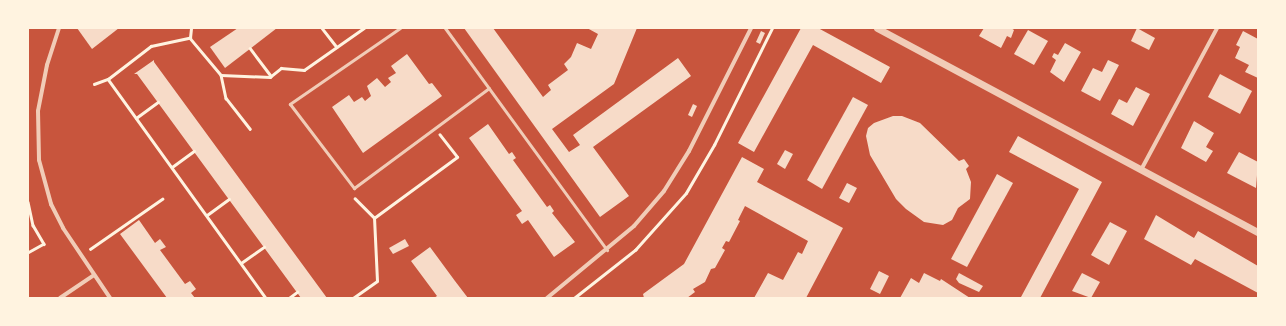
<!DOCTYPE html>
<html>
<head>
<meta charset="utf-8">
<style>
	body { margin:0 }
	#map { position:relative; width:1286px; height:326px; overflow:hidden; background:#c8553d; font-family:Poppins,sans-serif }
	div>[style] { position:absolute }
	.building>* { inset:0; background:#f7dbc8 }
	.path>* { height:2.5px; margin:-1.25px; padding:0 1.25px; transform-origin:1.25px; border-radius:1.25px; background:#fff3e0 }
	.service>* { height:3px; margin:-1.5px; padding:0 1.5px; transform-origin:1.5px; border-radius:1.5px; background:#f1ccb7 }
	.minor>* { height:4px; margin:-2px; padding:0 2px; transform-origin:2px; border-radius:2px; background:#f1ccb7 }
	.tertiary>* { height:7px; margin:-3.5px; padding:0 3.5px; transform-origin:3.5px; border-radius:3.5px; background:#f1ccb7 }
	span { translate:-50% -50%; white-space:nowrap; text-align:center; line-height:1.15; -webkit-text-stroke:3px #fff3e0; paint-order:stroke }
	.frame { position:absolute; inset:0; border:29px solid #fff3e0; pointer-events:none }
</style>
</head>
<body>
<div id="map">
	<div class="building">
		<div style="clip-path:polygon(77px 28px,119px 28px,92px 49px)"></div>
		<div style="clip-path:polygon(238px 28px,277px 28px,225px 68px,210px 47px)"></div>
		<div style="clip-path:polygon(464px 28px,493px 28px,543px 97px,551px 90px,548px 85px,568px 70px,564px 64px,571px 57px,577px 43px,591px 49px,598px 34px,587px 28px,637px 28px,614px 84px,552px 129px,569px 152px,580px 145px,573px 135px,678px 58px,691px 76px,593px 147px,629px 196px,600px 217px)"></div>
		<div style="clip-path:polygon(801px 28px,818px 28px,890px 67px,881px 83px,813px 45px,754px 152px,738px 143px)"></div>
		<div style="clip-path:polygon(984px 28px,1011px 28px,1014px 30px,1011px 38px,1007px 36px,1001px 48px,979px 36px)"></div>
		<div style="clip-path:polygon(1137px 28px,1155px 38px,1149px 50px,1131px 41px)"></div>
		<div style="clip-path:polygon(1028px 30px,1048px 41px,1034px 65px,1014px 54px)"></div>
		<div style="clip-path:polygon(761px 31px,765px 33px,760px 44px,756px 42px)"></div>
		<div style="clip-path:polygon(1243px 31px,1258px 39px,1258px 78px,1245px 72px,1249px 65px,1235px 58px,1240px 47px,1236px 45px)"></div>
		<div style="clip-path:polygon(1065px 43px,1081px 52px,1064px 82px,1050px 72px,1056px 60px,1052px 57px,1054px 53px,1058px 55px)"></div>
		<div style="clip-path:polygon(407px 54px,429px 84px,432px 83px,442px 96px,363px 153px,332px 107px,349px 95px,354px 102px,362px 97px,365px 101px,371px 96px,367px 86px,377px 78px,385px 87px,391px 82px,388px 78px,396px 73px,391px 66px)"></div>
		<div style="clip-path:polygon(154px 60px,154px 62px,327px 298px,301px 298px,137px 74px,134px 74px)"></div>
		<div style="clip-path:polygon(1108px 60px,1119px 65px,1100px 101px,1081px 91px,1093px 68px,1102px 72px)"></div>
		<div style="clip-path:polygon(1220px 74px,1252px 91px,1240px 114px,1208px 97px)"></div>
		<div style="clip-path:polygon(1136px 87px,1150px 94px,1133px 126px,1111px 114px,1119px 99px,1127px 103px)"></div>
		<div style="clip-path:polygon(853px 97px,868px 105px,822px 189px,807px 180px)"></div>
		<div style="clip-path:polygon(693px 104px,697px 106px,692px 117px,688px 115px)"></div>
		<div style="clip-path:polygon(893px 116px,902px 116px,920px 123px,959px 161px,964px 159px,969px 166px,966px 169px,971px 182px,970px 199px,958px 208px,952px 220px,943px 225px,924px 222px,906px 209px,896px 199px,870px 155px,866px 136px,868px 128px,874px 123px)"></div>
		<div style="clip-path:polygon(1194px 121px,1214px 133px,1206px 147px,1213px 151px,1206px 162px,1181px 148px)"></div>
		<div style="clip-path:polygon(488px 124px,509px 154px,512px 152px,516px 158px,513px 160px,547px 207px,550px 205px,554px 211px,552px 213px,575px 242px,554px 257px,528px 220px,522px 224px,516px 215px,522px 211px,469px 138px)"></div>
		<div style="clip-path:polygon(1018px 136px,1102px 182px,1040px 298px,1021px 297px,1079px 189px,1009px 152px)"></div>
		<div style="clip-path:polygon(785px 150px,793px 154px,785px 169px,777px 164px)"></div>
		<div style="clip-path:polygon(1239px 152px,1258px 162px,1256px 188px,1227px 173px)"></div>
		<div style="clip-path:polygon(742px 157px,764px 169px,757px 182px,843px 228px,806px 298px,754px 298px,768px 273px,783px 280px,798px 252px,802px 254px,808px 241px,745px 206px,738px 220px,740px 221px,729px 242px,726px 241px,722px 248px,725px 250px,715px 268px,711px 269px,705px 282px,693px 289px,695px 292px,687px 298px,644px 298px,643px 294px,684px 264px)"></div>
		<div style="clip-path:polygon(997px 174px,1013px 183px,967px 267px,951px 259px)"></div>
		<div style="clip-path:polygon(847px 183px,857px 188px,849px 203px,839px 198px)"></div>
		<div style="clip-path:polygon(1156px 215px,1194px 238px,1198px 231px,1258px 266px,1258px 293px,1195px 259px,1191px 265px,1144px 239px)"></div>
		<div style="clip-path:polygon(139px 220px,155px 243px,160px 239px,166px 247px,160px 250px,185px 284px,190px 281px,196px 289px,191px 293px,195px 298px,167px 298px,120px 234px)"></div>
		<div style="clip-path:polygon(1110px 222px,1127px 231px,1109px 265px,1091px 255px)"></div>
		<div style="clip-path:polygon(405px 239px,409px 246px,393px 254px,389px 248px)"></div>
		<div style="clip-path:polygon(430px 247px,455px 281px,468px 298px,434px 298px,437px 296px,411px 261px)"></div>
		<div style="clip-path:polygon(879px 271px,889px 276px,880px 294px,870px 289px)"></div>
		<div style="clip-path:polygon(924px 273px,940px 281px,941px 279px,970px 298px,900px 298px,911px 278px,919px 283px)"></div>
		<div style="clip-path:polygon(959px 273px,983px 286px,979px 292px,959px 283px,956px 279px)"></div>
		<div style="clip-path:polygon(1082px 273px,1100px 282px,1091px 298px,1072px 291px)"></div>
	</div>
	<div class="path">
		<div style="left:322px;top:28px;width:24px;rotate:52deg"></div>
		<div style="left:190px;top:38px;width:10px;rotate:-84deg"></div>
		<div style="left:250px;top:48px;width:35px;rotate:53deg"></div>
		<div style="left:221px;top:75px;width:49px;rotate:2.3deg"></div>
		<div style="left:270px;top:77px;width:14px;rotate:-39deg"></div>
		<div style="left:281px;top:68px;width:23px;rotate:5deg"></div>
		<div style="left:304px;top:70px;width:73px;rotate:-35deg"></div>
		<div style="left:108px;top:79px;width:270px;rotate:54.2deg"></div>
		<div style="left:94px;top:84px;width:15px;rotate:-20deg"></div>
		<div style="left:108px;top:79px;width:54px;rotate:-37.5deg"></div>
		<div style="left:151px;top:46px;width:40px;rotate:-12deg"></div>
		<div style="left:190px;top:38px;width:48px;rotate:50deg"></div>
		<div style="left:221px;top:75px;width:24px;rotate:78deg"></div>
		<div style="left:226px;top:98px;width:39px;rotate:52deg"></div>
		<div style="left:136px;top:118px;width:27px;rotate:-36deg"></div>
		<div style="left:172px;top:167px;width:27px;rotate:-36deg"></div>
		<div style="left:28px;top:202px;width:24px;rotate:78deg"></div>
		<div style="left:33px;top:225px;width:22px;rotate:60deg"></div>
		<div style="left:44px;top:244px;width:18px;rotate:151deg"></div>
		<div style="left:207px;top:215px;width:27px;rotate:-36deg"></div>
		<div style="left:374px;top:218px;width:103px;rotate:-36.3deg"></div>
		<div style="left:457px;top:157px;width:28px;rotate:-128deg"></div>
		<div style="left:90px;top:249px;width:88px;rotate:-34.8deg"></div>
		<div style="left:241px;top:263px;width:28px;rotate:-35deg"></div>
		<div style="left:289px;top:298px;width:10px;rotate:-37deg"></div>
		<div style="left:353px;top:298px;width:29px;rotate:-35deg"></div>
		<div style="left:377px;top:281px;width:63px;rotate:-92.7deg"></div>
		<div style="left:374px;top:218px;width:27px;rotate:-135deg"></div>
		<div style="left:574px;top:298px;width:78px;rotate:-38.2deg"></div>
		<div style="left:635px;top:250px;width:76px;rotate:-48.2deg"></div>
		<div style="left:686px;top:193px;width:56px;rotate:-59.7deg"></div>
		<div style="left:714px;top:145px;width:131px;rotate:-63.6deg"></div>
	</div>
	<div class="service">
		<div style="left:400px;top:28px;width:134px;rotate:145.4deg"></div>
		<div style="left:290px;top:104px;width:106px;rotate:52.7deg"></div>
		<div style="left:354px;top:188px;width:168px;rotate:-36.5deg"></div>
		<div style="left:445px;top:28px;width:275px;rotate:53.9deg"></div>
	</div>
	<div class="minor">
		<div style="left:59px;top:28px;width:39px;rotate:108deg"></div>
		<div style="left:47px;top:65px;width:47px;rotate:101.1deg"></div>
		<div style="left:38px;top:111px;width:49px;rotate:88.8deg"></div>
		<div style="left:39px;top:160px;width:46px;rotate:74.7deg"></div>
		<div style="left:51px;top:204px;width:27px;rotate:63deg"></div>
		<div style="left:63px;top:228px;width:84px;rotate:56.1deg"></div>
		<div style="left:1141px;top:170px;width:161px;rotate:-61.8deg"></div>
		<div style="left:60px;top:298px;width:40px;rotate:-34deg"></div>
		<div style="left:547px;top:298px;width:113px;rotate:-39.6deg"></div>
		<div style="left:634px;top:226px;width:46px;rotate:-49.4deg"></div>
		<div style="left:664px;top:191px;width:47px;rotate:-58deg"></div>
		<div style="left:689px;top:151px;width:138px;rotate:-63.2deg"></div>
	</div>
	<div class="tertiary">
		<div style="left:877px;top:28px;width:432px;rotate:28.2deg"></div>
	</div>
	<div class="frame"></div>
</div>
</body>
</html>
